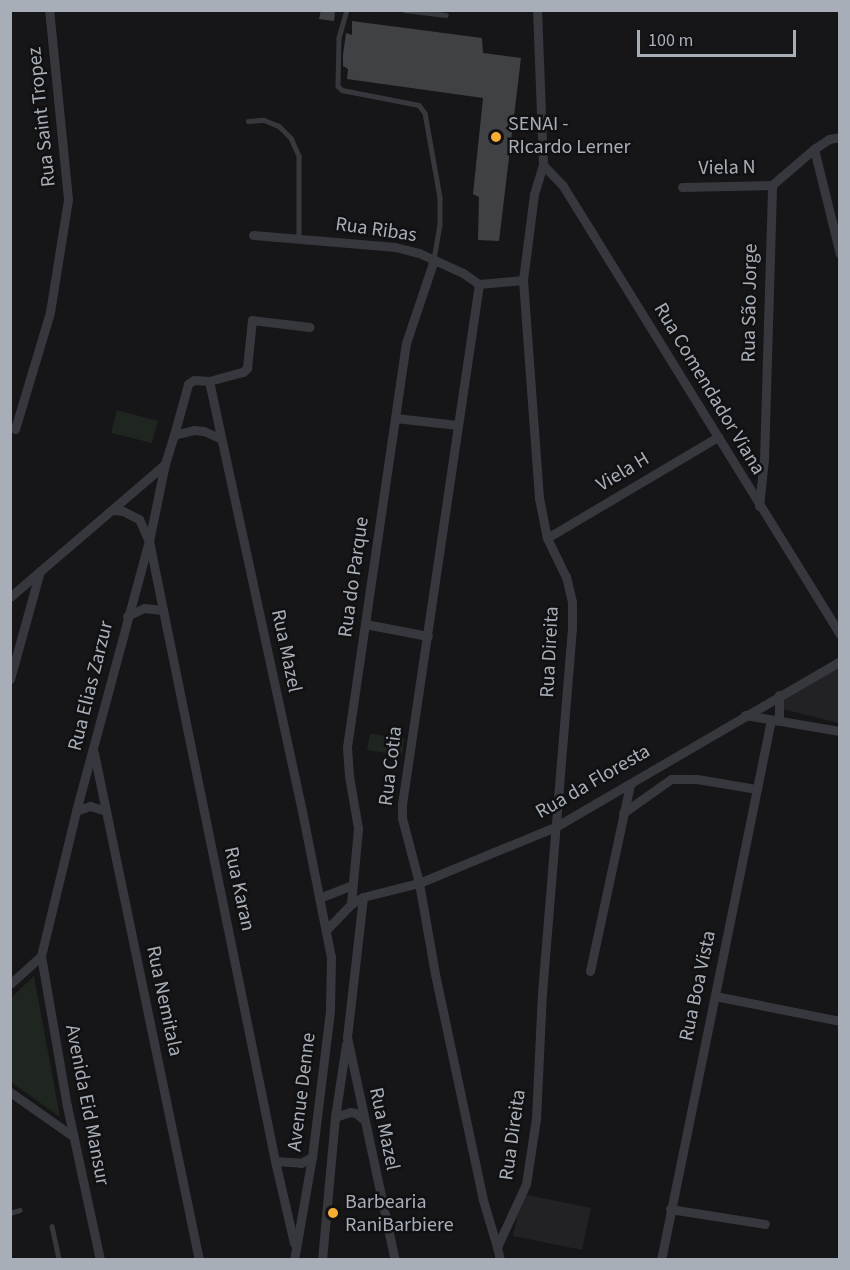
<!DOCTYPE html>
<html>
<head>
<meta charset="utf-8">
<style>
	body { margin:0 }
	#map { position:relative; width:850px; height:1270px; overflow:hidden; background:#161618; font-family:"Source Sans 3",sans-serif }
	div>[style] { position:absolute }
	.built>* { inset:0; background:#222225 }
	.green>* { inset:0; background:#1e261f }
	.building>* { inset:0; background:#404145 }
	.lane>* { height:4.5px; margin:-2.25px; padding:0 2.25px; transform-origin:2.25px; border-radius:2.25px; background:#37383d }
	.street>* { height:9px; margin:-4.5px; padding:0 4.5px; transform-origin:4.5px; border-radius:4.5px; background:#37383d }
	.dots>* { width:16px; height:16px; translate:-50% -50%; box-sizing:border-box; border:3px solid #111113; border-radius:50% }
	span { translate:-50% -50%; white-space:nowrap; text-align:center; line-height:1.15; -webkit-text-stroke:5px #111113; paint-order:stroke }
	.street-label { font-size:20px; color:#a8aeb8 }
	.poi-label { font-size:20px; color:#a8aeb8 }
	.left { translate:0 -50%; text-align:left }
	.frame { position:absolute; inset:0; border:12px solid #a8aeb8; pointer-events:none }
	.scale { position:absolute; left:637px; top:30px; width:159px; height:27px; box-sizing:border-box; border:3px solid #a8aeb8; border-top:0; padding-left:8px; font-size:18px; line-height:21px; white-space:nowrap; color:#a8aeb8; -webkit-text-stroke:4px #111113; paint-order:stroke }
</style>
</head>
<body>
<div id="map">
	<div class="built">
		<div style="clip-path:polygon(835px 667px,839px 668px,839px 723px,782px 709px,782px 698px)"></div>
		<div style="clip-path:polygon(522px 1194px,591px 1208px,582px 1250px,513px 1236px)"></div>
	</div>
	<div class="green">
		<div style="clip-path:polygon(117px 410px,158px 421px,152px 443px,111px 433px)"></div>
		<div style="clip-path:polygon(370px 734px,404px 738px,402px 755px,367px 750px)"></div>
		<div style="clip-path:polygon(34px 976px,43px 1025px,60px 1117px,11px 1082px,11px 998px)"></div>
	</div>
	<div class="building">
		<div style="clip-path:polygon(321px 10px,335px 12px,334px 21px,319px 19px)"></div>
		<div style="clip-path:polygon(352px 21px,482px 38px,483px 53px,521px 58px,499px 241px,478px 240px,479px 197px,473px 194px,483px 98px,347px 79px,348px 69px,343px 66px,343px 55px,346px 33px,352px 35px)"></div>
	</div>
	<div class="lane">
		<div style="left:347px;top:10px;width:29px;rotate:106deg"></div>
		<div style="left:339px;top:38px;width:48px;rotate:91.2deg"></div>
		<div style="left:338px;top:86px;width:6px;rotate:45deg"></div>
		<div style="left:342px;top:90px;width:78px;rotate:11deg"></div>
		<div style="left:419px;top:105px;width:10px;rotate:53deg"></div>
		<div style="left:425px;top:113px;width:85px;rotate:79.9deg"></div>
		<div style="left:440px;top:197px;width:28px;rotate:90deg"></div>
		<div style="left:440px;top:225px;width:36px;rotate:100deg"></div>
		<div style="left:405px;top:10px;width:41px;rotate:7deg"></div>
		<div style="left:248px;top:121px;width:16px;rotate:-4deg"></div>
		<div style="left:264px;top:120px;width:16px;rotate:22deg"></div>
		<div style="left:279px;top:126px;width:17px;rotate:45deg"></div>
		<div style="left:291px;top:138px;width:20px;rotate:66deg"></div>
		<div style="left:299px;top:156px;width:83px;rotate:90deg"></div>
		<div style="left:10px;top:1213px;width:10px;rotate:-17deg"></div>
		<div style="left:52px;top:1226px;width:35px;rotate:78deg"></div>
	</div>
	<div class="street">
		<div style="left:814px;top:149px;width:108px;rotate:76.1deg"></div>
		<div style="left:543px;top:165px;width:29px;rotate:46deg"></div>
		<div style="left:563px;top:186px;width:59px;rotate:58.2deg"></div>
		<div style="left:594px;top:236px;width:468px;rotate:58.3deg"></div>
		<div style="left:682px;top:187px;width:90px;rotate:-1.3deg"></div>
		<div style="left:253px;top:235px;width:143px;rotate:4.8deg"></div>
		<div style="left:395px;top:247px;width:25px;rotate:14deg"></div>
		<div style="left:419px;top:253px;width:48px;rotate:24.4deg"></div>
		<div style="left:463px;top:273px;width:19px;rotate:35deg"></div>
		<div style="left:479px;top:284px;width:44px;rotate:-5.2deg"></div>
		<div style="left:479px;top:284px;width:526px;rotate:98.42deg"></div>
		<div style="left:402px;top:804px;width:14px;rotate:90deg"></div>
		<div style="left:402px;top:818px;width:67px;rotate:75.3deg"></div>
		<div style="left:419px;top:883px;width:92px;rotate:80deg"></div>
		<div style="left:435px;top:974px;width:231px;rotate:78deg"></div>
		<div style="left:483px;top:1200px;width:49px;rotate:73.4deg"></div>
		<div style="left:209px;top:381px;width:440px;rotate:77.8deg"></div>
		<div style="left:302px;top:811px;width:149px;rotate:78.8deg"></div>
		<div style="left:331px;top:957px;width:54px;rotate:91.1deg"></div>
		<div style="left:330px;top:1011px;width:147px;rotate:97deg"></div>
		<div style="left:312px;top:1157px;width:105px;rotate:99.9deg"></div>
		<div style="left:395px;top:418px;width:63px;rotate:6.3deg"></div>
		<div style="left:15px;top:429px;width:122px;rotate:-73.3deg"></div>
		<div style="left:50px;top:312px;width:114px;rotate:-80.9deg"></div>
		<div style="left:68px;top:199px;width:190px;rotate:-95.7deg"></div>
		<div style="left:174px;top:435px;width:53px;rotate:-74.6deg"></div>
		<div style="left:188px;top:384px;width:7px;rotate:-34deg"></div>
		<div style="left:194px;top:380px;width:15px;rotate:4deg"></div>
		<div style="left:209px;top:381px;width:35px;rotate:-15deg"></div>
		<div style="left:243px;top:372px;width:6px;rotate:-45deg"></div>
		<div style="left:247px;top:368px;width:48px;rotate:-84.1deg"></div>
		<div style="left:252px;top:320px;width:58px;rotate:6.9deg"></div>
		<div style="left:759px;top:506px;width:47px;rotate:-83.9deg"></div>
		<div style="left:764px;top:459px;width:274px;rotate:-88.3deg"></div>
		<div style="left:772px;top:185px;width:55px;rotate:-40.6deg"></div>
		<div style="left:814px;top:149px;width:18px;rotate:-34deg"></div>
		<div style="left:829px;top:139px;width:11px;rotate:-10deg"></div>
		<div style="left:113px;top:510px;width:10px;rotate:6deg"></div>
		<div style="left:123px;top:511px;width:18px;rotate:27deg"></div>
		<div style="left:139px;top:519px;width:24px;rotate:66deg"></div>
		<div style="left:149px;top:541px;width:633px;rotate:78.51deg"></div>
		<div style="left:275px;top:1161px;width:84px;rotate:77deg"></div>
		<div style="left:547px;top:538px;width:199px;rotate:-30.6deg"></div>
		<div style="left:10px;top:597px;width:204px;rotate:-40.6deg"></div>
		<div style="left:127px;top:616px;width:19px;rotate:-25deg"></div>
		<div style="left:144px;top:608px;width:19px;rotate:6deg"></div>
		<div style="left:365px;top:624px;width:64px;rotate:10.8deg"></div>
		<div style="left:10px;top:679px;width:112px;rotate:-74.5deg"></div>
		<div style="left:779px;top:695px;width:26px;rotate:90deg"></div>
		<div style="left:745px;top:715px;width:96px;rotate:9.6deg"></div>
		<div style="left:94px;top:753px;width:518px;rotate:78.3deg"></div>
		<div style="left:76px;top:811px;width:15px;rotate:-20deg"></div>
		<div style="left:90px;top:806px;width:17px;rotate:17deg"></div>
		<div style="left:623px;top:813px;width:59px;rotate:-35.3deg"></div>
		<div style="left:671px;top:779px;width:26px"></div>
		<div style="left:697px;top:779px;width:61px;rotate:9.5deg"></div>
		<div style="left:363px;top:897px;width:141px;rotate:96.5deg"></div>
		<div style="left:347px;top:1037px;width:228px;rotate:77.9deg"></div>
		<div style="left:319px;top:898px;width:34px;rotate:-21deg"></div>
		<div style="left:351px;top:904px;width:76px;rotate:-84.7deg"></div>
		<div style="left:358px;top:828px;width:53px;rotate:-99.8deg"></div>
		<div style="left:349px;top:776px;width:29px;rotate:-94deg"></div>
		<div style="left:347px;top:747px;width:408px;rotate:-81.7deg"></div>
		<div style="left:406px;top:343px;width:88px;rotate:-71.4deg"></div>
		<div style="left:327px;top:929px;width:35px;rotate:-46deg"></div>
		<div style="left:351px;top:904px;width:14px;rotate:-30deg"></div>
		<div style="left:363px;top:897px;width:58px;rotate:-14deg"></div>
		<div style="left:419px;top:883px;width:149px;rotate:-22.4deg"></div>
		<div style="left:557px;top:826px;width:328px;rotate:-30.2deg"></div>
		<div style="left:41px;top:956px;width:152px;rotate:80.2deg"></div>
		<div style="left:67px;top:1106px;width:157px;rotate:77.9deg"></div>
		<div style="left:590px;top:971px;width:191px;rotate:-77.9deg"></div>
		<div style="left:10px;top:984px;width:42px;rotate:-42.1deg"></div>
		<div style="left:41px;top:956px;width:149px;rotate:-76.4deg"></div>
		<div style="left:76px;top:811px;width:280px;rotate:-74.9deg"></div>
		<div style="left:149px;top:541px;width:79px;rotate:-78.3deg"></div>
		<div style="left:165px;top:464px;width:30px;rotate:-73deg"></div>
		<div style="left:174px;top:435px;width:21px;rotate:-14deg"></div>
		<div style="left:194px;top:430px;width:10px;rotate:6deg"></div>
		<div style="left:204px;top:431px;width:19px;rotate:25deg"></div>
		<div style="left:715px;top:996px;width:127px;rotate:11.3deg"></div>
		<div style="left:10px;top:1092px;width:78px;rotate:35.1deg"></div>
		<div style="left:335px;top:1117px;width:16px;rotate:-18deg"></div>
		<div style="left:350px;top:1112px;width:6px;rotate:9deg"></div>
		<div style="left:356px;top:1113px;width:9px;rotate:41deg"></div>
		<div style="left:275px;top:1161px;width:26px;rotate:4deg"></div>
		<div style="left:301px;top:1163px;width:13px;rotate:-29deg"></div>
		<div style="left:670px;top:1209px;width:96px;rotate:9deg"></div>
		<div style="left:322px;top:1260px;width:144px;rotate:-84.8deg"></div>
		<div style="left:335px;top:1117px;width:74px;rotate:-81.4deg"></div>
		<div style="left:500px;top:1260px;width:13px;rotate:-103deg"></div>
		<div style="left:497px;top:1247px;width:69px;rotate:-65.3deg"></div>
		<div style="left:526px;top:1184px;width:66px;rotate:-81.3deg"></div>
		<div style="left:536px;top:1119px;width:126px;rotate:-87.3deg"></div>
		<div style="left:542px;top:993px;width:366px;rotate:-85.3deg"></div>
		<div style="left:572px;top:628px;width:26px;rotate:-90deg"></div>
		<div style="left:572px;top:602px;width:26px;rotate:-103deg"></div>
		<div style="left:566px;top:577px;width:43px;rotate:-116deg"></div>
		<div style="left:547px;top:538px;width:41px;rotate:-101.3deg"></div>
		<div style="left:539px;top:498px;width:219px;rotate:-94.2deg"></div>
		<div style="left:523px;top:280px;width:87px;rotate:-82.7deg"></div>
		<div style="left:534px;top:194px;width:30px;rotate:-73deg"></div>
		<div style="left:543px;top:165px;width:155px;rotate:-92.2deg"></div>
		<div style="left:661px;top:1260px;width:551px;rotate:-78.49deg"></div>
	</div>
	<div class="dots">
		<div style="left:496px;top:137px;background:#f5ad32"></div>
		<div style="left:333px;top:1213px;background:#f5ad32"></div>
	</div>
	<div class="street-label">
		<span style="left:42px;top:117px;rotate:-96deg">Rua Saint Tropez</span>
		<span style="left:727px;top:168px;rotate:-1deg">Viela N</span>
		<span style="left:376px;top:230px;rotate:8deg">Rua Ribas</span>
		<span style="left:750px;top:303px;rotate:-89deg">Rua São Jorge</span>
		<span style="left:709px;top:389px;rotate:59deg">Rua Comendador Viana</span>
		<span style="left:623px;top:472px;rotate:-31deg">Viela H</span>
		<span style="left:354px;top:577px;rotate:-82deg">Rua do Parque</span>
		<span style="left:286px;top:651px;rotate:78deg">Rua Mazel</span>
		<span style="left:550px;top:652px;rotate:-87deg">Rua Direita</span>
		<span style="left:91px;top:686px;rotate:-76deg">Rua Elias Zarzur</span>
		<span style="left:391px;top:766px;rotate:-83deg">Rua Cotia</span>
		<span style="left:593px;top:782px;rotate:-30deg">Rua da Floresta</span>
		<span style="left:239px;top:889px;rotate:78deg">Rua Karan</span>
		<span style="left:698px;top:986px;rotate:-78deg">Rua Boa Vista</span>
		<span style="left:164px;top:1001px;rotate:78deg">Rua Nemitala</span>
		<span style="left:302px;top:1092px;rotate:-83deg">Avenue Denne</span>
		<span style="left:87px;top:1105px;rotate:79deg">Avenida Eid Mansur</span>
		<span style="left:384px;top:1129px;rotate:78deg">Rua Mazel</span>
		<span style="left:513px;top:1135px;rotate:-82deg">Rua Direita</span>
	</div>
	<div class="poi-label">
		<span class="left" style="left:508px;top:136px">SENAI -<br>RIcardo Lerner</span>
		<span class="left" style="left:345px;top:1214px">Barbearia<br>RaniBarbiere</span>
	</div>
	<div class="frame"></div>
	<div class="scale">100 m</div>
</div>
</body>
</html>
